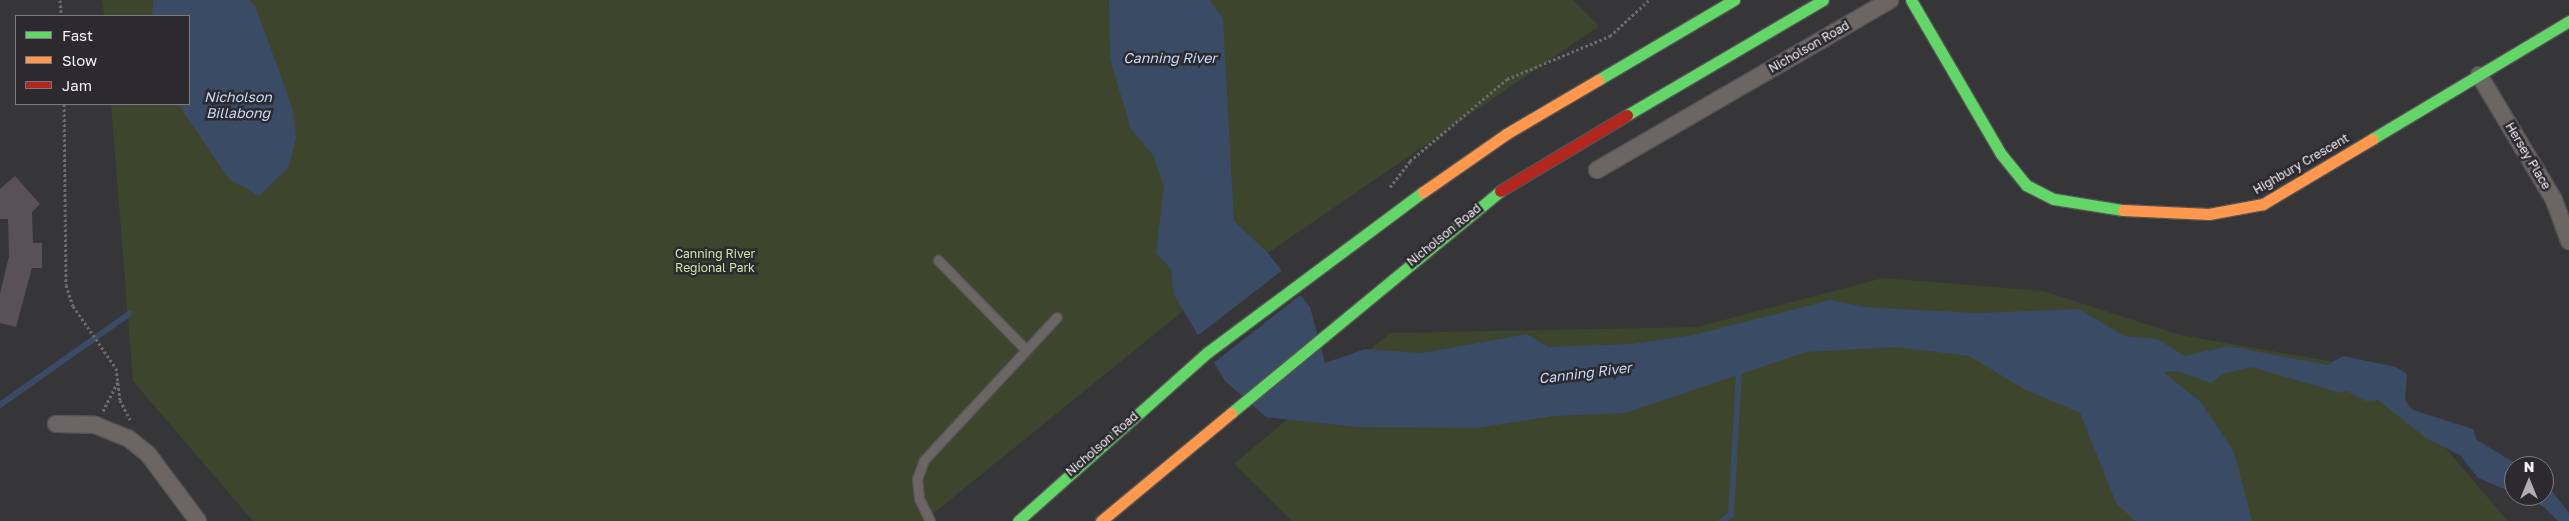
<!DOCTYPE html>
<html>
<head>
<meta charset="utf-8">
<style>
	body { margin:0 }
	#map { position:relative; width:2569px; height:521px; overflow:hidden; background:#363538; font-family:"Golos Text",sans-serif }
	div>[style] { position:absolute }
	.green>* { inset:0; background:#3d452d }
	.water>* { inset:0; background:#394b65 }
	.pier>* { inset:0; background:#363538 }
	.stream>* { height:5.5px; margin:-2.75px; padding:0 2.75px; transform-origin:2.75px; border-radius:2.75px; background:#394b65 }
	.building>* { inset:0; background:#585156 }
	.path>* { height:3px; margin-top:-1.5px; transform-origin:0; background:repeating-linear-gradient(90deg,#6d6b6b 0 2.5px,transparent 0 5px) }
	.roads { filter:drop-shadow(1px 0 #545455) drop-shadow(-1px 0 #545455) drop-shadow(0 1px #545455) drop-shadow(0 -1px #545455) }
	.lane>* { height:9px; margin:-4.5px; padding:0 4.5px; transform-origin:4.5px; border-radius:4.5px; background:#6b6663 }
	.street>* { height:16px; margin:-8px; padding:0 8px; transform-origin:8px; border-radius:8px; background:#6b6663 }
	.fast>* { height:11px; margin:-5.5px; padding:0 5.5px; transform-origin:5.5px; border-radius:5.5px; background:#63d668 }
	.slow>* { height:11px; margin:-5.5px; padding:0 5.5px; transform-origin:5.5px; border-radius:5.5px; background:#ff974d }
	.jam>* { height:11px; margin:-5.5px; padding:0 5.5px; transform-origin:5.5px; border-radius:5.5px; background:#b3261e }
	span { translate:-50% -50%; white-space:nowrap; text-align:center; line-height:1.15; -webkit-text-stroke:5px #2c2a2f; paint-order:stroke }
	.street-label { font-size:12px; color:#f3f1f5 }
	.park-label { font-size:12px; color:#cfe5a8 }
	.water-label { font-size:14px; color:#c5dbfb; font-style:italic }
	.legend { position:absolute; left:15px; top:15px; width:175px; height:90px; box-sizing:border-box; background:#2c2a2f; border:1px solid #7c7a7e; margin:0; padding:6px 9px; list-style:none; font-size:15px; color:#f3f1f5 }
	.legend li { display:flex; align-items:center; gap:10px; height:25px }
	.legend b { width:25px; border:1px solid #7c7a7e }
	.north { position:absolute; left:2504px; top:456px; width:50px; height:50px; box-sizing:border-box; background:#2c2a2f; border:1px solid #7c7a7e; border-radius:50%; rotate:0deg; font-size:14px; font-weight:700; line-height:20px; text-align:center; color:#f3f1f5 }
	.north::after { content:''; display:block; margin:auto; width:18px; height:22px; background:#b1afb3; clip-path:polygon(50% 0,100% 100%,50% 72%,0 100%) }
</style>
</head>
<body>
<div id="map">
	<div class="green">
		<div style="clip-path:polygon(102px 0,1573px 0,1599px 26px,1183px 311px,924px 521px,253px 521px,133px 381px,111px 104px,189px 104px,189px 16px,104px 16px)"></div>
		<div style="clip-path:polygon(1883px 278px,2043px 291px,2180px 335px,2335px 362px,2413px 410px,2508px 521px,1292px 521px,1234px 464px,1390px 333px,1697px 327px)"></div>
	</div>
	<div class="water">
		<div style="clip-path:polygon(153px 0,250px 0,256px 8px,293px 110px,296px 138px,289px 167px,259px 196px,229px 179px,178px 104px,189px 104px,189px 16px,152px 16px)"></div>
		<div style="clip-path:polygon(1109px 0,1210px 0,1223px 19px,1234px 221px,1267px 252px,1310px 307px,1325px 363px,1365px 349px,1422px 353px,1527px 334px,1548px 347px,1632px 344px,1693px 335px,1831px 300px,1864px 307px,1976px 313px,2079px 309px,2124px 336px,2157px 339px,2185px 356px,2228px 346px,2327px 365px,2343px 356px,2396px 367px,2407px 374px,2405px 400px,2413px 410px,2473px 429px,2477px 440px,2520px 466px,2514px 466px,2514px 493px,2478px 478px,2460px 455px,2426px 438px,2378px 400px,2365px 401px,2347px 391px,2340px 393px,2252px 367px,2223px 374px,2211px 383px,2177px 371px,2163px 372px,2201px 402px,2234px 452px,2252px 521px,2135px 521px,2116px 503px,2080px 413px,2024px 389px,1969px 356px,1895px 347px,1806px 352px,1625px 413px,1553px 416px,1478px 428px,1356px 427px,1266px 417px,1225px 381px,1174px 295px,1171px 269px,1156px 253px,1164px 187px,1153px 155px,1131px 129px,1110px 59px)"></div>
		<div style="clip-path:polygon(2544px 481px,2569px 513px,2569px 521px,2558px 521px,2544px 507px,2519px 496px,2544px 496px)"></div>
	</div>
	<div class="pier">
		<div style="clip-path:polygon(1284px 269px,1303px 293px,1212px 364px,1196px 337px)"></div>
	</div>
	<div class="stream">
		<div style="left:0;top:405px;width:158px;rotate:-35.2deg"></div>
		<div style="left:1722px;top:521px;width:11px;rotate:-34deg"></div>
		<div style="left:1731px;top:515px;width:144px;rotate:-86.8deg"></div>
	</div>
	<div class="building">
		<div style="clip-path:polygon(15px 176px,40px 204px,32px 212px,33px 243px,42px 243px,42px 268px,32px 268px,16px 327px,0 323px,0 294px,9px 256px,8px 219px,0 219px,0 189px)"></div>
	</div>
	<div class="path">
		<div style="left:60px;top:0;width:16px;rotate:86deg"></div>
		<div style="left:64px;top:104px;width:181px;rotate:89.4deg"></div>
		<div style="left:66px;top:285px;width:22px;rotate:72deg"></div>
		<div style="left:73px;top:306px;width:75px;rotate:55.3deg"></div>
		<div style="left:116px;top:368px;width:32px;rotate:83deg"></div>
		<div style="left:120px;top:400px;width:22px;rotate:63deg"></div>
		<div style="left:1390px;top:187px;width:33px;rotate:-52deg"></div>
		<div style="left:1410px;top:161px;width:127px;rotate:-40.2deg"></div>
		<div style="left:1507px;top:79px;width:112px;rotate:-22.7deg"></div>
		<div style="left:1610px;top:36px;width:53px;rotate:-42.7deg"></div>
		<div style="left:103px;top:411px;width:34px;rotate:-63deg"></div>
	</div>
	<div class="roads">
		<div class="lane">
			<div style="left:938px;top:260px;width:126px;rotate:45.6deg"></div>
			<div style="left:930px;top:521px;width:25px;rotate:-116deg"></div>
			<div style="left:919px;top:498px;width:19px;rotate:-96deg"></div>
			<div style="left:917px;top:479px;width:20px;rotate:-70deg"></div>
			<div style="left:924px;top:460px;width:195px;rotate:-47.1deg"></div>
		</div>
		<div class="street">
			<div style="left:2479px;top:75px;width:146px;rotate:59deg"></div>
			<div style="left:2554px;top:200px;width:44px;rotate:69.9deg"></div>
			<div style="left:1597px;top:170px;width:339px;rotate:-30.1deg"></div>
			<div style="left:56px;top:424px;width:39px;rotate:1deg"></div>
			<div style="left:95px;top:425px;width:35px;rotate:22deg"></div>
			<div style="left:128px;top:438px;width:26px;rotate:39deg"></div>
			<div style="left:148px;top:454px;width:84px;rotate:53.3deg"></div>
		</div>
		<div class="fast">
			<div style="left:1911px;top:0;width:178px;rotate:59.7deg"></div>
			<div style="left:2001px;top:154px;width:40px;rotate:51deg"></div>
			<div style="left:2026px;top:185px;width:31px;rotate:27deg"></div>
			<div style="left:2054px;top:199px;width:70px;rotate:9.1deg"></div>
			<div style="left:1598px;top:80px;width:158px;rotate:-30.5deg"></div>
			<div style="left:1627px;top:115px;width:227px;rotate:-30.4deg"></div>
			<div style="left:2372px;top:139px;width:230px;rotate:-30.9deg"></div>
			<div style="left:1231px;top:413px;width:349px;rotate:-39.5deg"></div>
			<div style="left:1018px;top:521px;width:254px;rotate:-41.7deg"></div>
			<div style="left:1208px;top:352px;width:268px;rotate:-36.7deg"></div>
		</div>
		<div class="slow">
			<div style="left:1423px;top:192px;width:101px;rotate:-34.9deg"></div>
			<div style="left:1506px;top:134px;width:107px;rotate:-30.4deg"></div>
			<div style="left:2123px;top:210px;width:86px;rotate:2.7deg"></div>
			<div style="left:2209px;top:214px;width:55px;rotate:-10.5deg"></div>
			<div style="left:2263px;top:204px;width:127px;rotate:-30.8deg"></div>
			<div style="left:1101px;top:521px;width:169px;rotate:-39.7deg"></div>
		</div>
		<div class="jam">
			<div style="left:1500px;top:191px;width:148px;rotate:-30.9deg"></div>
		</div>
	</div>
	<div class="street-label">
		<span style="left:1809px;top:47px;rotate:-30deg">Nicholson Road</span>
		<span style="left:2528px;top:156px;rotate:59deg">Hersey Place</span>
		<span style="left:2301px;top:164px;rotate:-30deg">Highbury Crescent</span>
		<span style="left:1444px;top:235px;rotate:-39deg">Nicholson Road</span>
		<span style="left:1102px;top:444px;rotate:-41deg">Nicholson Road</span>
	</div>
	<div class="park-label">
		<span style="left:715px;top:261px">Canning River<br>Regional Park</span>
	</div>
	<div class="water-label">
		<span style="left:1170px;top:58px">Canning River</span>
		<span style="left:238px;top:105px">Nicholson<br>Billabong</span>
		<span style="left:1585px;top:373px;rotate:-7deg">Canning River</span>
	</div>
	<ul class="legend">
	<li><b style="height:6px;background:#63d668"></b>Fast</li>
	<li><b style="height:6px;background:#ff974d"></b>Slow</li>
	<li><b style="height:6px;background:#b3261e"></b>Jam</li>
	</ul>
	<div class="north">N</div>
</div>
</body>
</html>
